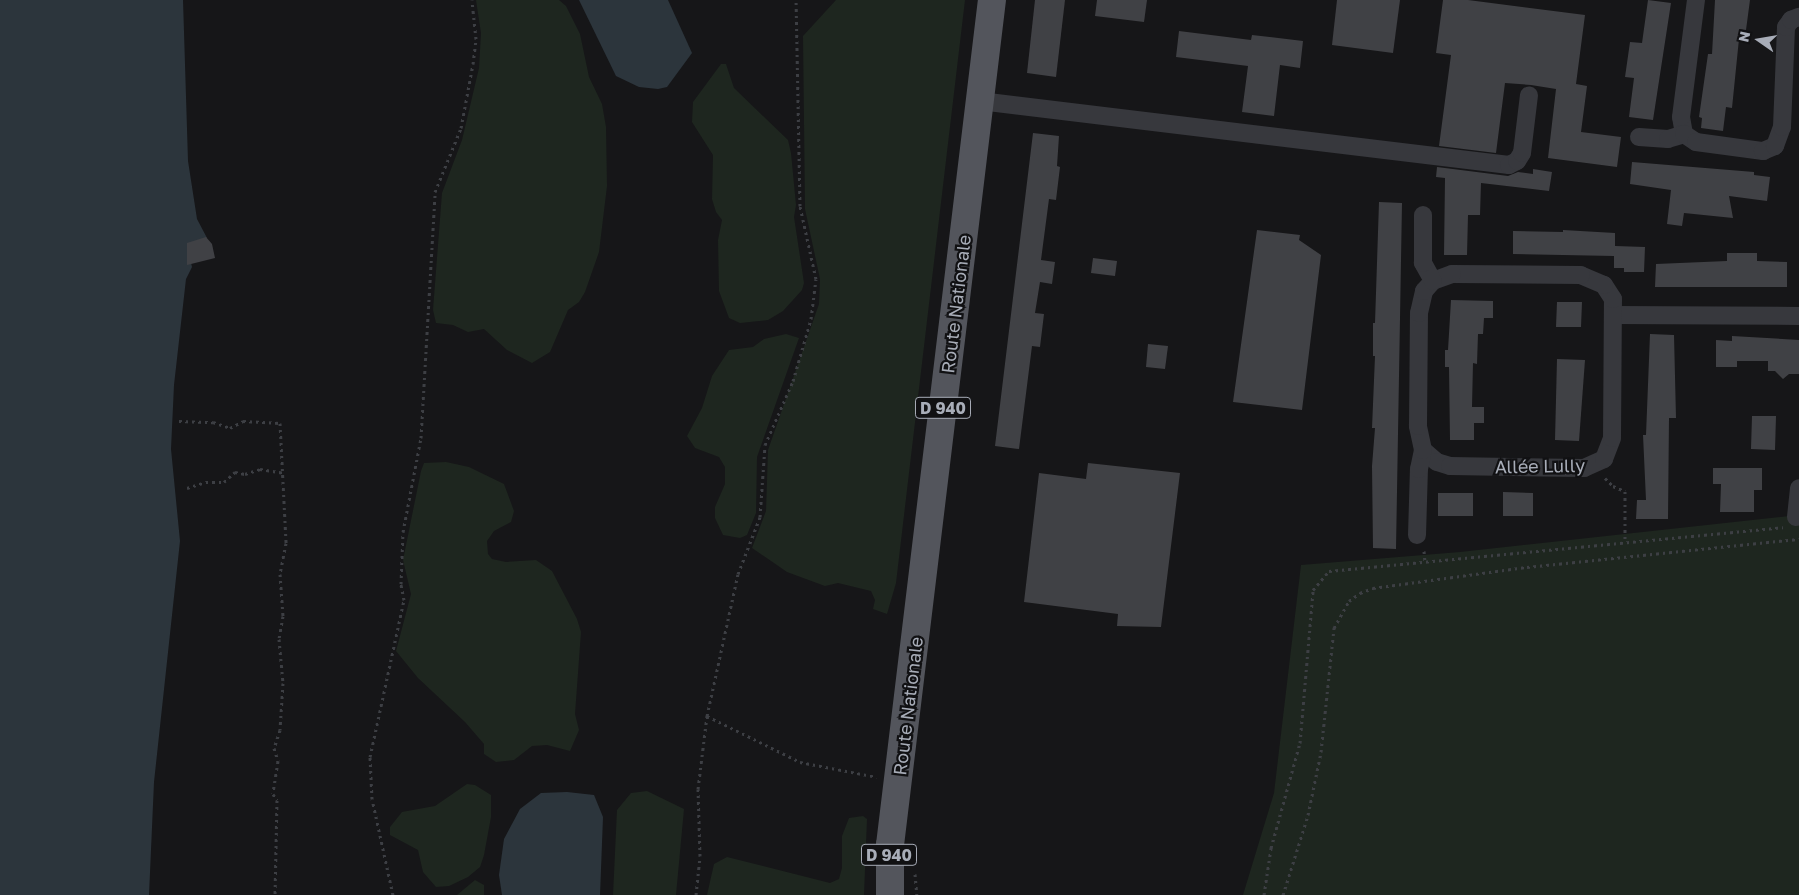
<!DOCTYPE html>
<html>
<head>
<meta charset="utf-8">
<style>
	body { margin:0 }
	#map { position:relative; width:1799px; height:895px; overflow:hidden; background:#161618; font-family:"Golos Text",sans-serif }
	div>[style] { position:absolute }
	.green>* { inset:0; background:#1e261f }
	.water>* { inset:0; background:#2c353c }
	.building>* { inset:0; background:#404145 }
	.path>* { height:3px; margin-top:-1.5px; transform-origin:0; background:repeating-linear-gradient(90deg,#3d3f44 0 2.5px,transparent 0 6.5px) }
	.street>* { height:18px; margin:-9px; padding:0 9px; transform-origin:9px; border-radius:9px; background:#37383d }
	.primary>* { height:28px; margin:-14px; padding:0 14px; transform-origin:14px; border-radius:14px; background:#53555c }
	span { translate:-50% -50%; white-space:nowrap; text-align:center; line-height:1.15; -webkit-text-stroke:4.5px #111113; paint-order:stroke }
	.shield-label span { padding:1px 4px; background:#111113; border:1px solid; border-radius:4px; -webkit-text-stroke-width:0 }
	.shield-label { font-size:16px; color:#a8adb8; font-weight:700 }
	.street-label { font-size:18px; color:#a8adb8 }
	.north { position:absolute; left:1734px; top:15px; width:50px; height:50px; -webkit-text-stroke:4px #111113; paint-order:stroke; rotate:283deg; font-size:14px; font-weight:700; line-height:20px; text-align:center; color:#a8adb8 }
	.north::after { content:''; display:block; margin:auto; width:18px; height:22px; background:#a8adb8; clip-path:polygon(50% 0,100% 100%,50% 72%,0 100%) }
</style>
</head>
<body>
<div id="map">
	<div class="green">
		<div style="clip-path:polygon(476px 0,559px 0,566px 6px,580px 34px,589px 77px,602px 104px,606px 127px,607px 186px,599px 252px,585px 292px,579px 302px,568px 310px,550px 352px,532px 363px,507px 350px,484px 329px,468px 332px,453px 325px,436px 323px,433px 310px,442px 193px,462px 140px,479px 68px,481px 33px)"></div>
		<div style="clip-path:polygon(836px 0,965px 0,896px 583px,887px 614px,873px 609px,875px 600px,871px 591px,838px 583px,825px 586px,787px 572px,752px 548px,766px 511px,768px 450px,819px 304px,820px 279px,805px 209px,803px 36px)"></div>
		<div style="clip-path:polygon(721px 64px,726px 64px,734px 88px,788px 140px,791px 153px,796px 205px,794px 217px,804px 283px,802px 290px,783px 311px,768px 320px,740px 323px,729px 318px,719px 291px,718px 240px,722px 220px,716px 212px,712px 199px,713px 155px,692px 122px,693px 102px)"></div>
		<div style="clip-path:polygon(786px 334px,799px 338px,757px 457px,756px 513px,747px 535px,740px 538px,723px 535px,715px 518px,715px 507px,725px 484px,725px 467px,719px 457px,695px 448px,687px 436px,702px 408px,712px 376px,729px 350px,753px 347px,764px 339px)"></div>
		<div style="clip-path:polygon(446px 462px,469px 467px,504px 484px,514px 511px,511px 522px,494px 531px,487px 541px,488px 554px,492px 559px,506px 562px,536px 560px,552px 571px,577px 619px,581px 632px,575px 714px,579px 730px,570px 751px,547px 745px,532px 746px,514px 760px,496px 762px,484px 754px,484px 744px,465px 722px,418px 678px,396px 651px,411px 594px,403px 560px,421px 471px,424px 463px)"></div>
		<div style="clip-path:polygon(1799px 515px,1799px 895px,1243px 895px,1274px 793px,1301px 565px,1460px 552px)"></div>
		<div style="clip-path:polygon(467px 784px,475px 785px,491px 795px,491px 817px,484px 855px,480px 867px,468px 877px,449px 886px,436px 887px,423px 872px,418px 850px,390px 835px,390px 827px,402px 812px,435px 806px)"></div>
		<div style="clip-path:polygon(647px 791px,684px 809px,676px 895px,613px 895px,617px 810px,631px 793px)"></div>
		<div style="clip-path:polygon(863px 816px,867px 819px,864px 895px,707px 895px,714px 864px,727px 857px,830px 883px,839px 879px,842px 868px,842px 836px,849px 818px)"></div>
		<div style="clip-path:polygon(475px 880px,484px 885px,484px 895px,457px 895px)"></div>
	</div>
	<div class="water">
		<div style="clip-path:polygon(0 0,183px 0,188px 161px,197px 219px,207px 238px,187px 246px,192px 267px,186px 279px,174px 385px,171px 449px,180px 541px,154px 782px,149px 895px,0 895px)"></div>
		<div style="clip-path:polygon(579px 0,668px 0,692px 53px,667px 87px,658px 89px,639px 87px,616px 76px)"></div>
		<div style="clip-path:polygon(567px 792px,594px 795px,603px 817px,600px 895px,502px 895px,499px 875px,504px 839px,520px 809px,541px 793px)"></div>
	</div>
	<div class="building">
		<div style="clip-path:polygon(1035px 0,1065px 0,1056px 77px,1027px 73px)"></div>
		<div style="clip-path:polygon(1097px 0,1147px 0,1144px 22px,1095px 16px)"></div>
		<div style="clip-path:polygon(1337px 0,1400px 0,1393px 53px,1332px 45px)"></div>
		<div style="clip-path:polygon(1443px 0,1468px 0,1585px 15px,1576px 84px,1587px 86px,1581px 132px,1621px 137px,1617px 167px,1548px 158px,1556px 89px,1531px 85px,1505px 83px,1496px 153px,1439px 146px,1451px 55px,1436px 53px)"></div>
		<div style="clip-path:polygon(1648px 0,1671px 3px,1653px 120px,1629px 117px,1634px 78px,1625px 77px,1630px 42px,1642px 43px)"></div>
		<div style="clip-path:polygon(1715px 0,1750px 0,1746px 30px,1740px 29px,1732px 108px,1726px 107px,1723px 131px,1701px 128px,1702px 118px,1699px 117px,1708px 54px,1712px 54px)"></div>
		<div style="clip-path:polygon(1179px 31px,1251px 40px,1252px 35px,1303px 41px,1300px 68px,1280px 65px,1274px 116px,1242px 112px,1248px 66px,1176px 57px)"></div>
		<div style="clip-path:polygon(1033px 133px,1059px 136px,1057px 166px,1060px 167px,1056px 200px,1049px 199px,1041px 260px,1055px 262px,1052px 284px,1040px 282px,1035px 313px,1044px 314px,1040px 347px,1032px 346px,1019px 449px,995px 446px)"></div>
		<div style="clip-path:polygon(1632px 162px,1754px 172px,1754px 175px,1770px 177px,1767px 201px,1729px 196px,1733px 218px,1684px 213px,1682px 226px,1667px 224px,1671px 190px,1630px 184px)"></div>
		<div style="clip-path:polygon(1437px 167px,1508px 176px,1518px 172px,1533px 174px,1533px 169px,1552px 172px,1549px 191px,1481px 183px,1480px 215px,1468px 215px,1467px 255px,1444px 255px,1445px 178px,1436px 177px)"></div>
		<div style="clip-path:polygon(1379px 202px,1402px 203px,1396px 549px,1373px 548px,1372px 466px,1375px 428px,1372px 428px,1375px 356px,1373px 356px,1373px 323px,1375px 323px)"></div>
		<div style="clip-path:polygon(1257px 230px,1300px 235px,1299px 240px,1321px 255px,1302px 410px,1233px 402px)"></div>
		<div style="clip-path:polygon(1563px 230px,1615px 233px,1615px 246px,1645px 247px,1644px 272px,1624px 272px,1624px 268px,1614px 268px,1614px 256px,1513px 254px,1513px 231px,1563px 232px)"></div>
		<div style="clip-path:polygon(206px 237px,212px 244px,215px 258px,187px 265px,187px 243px)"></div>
		<div style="clip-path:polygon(1727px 253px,1757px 253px,1757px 261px,1787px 262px,1787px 287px,1655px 287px,1656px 264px,1727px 261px)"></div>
		<div style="clip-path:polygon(1093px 258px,1117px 261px,1115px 276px,1091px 273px)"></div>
		<div style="clip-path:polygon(1451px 300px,1493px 301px,1493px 318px,1484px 318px,1483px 334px,1478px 334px,1477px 364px,1473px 363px,1472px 407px,1484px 407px,1484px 423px,1474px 423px,1474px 440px,1450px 440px,1449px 367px,1445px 367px,1445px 350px,1448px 350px)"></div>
		<div style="clip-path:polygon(1557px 302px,1582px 302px,1581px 327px,1556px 327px)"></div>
		<div style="clip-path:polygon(1650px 334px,1674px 335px,1676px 418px,1669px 418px,1668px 519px,1636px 519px,1637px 500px,1646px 500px,1643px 435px,1646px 435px)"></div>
		<div style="clip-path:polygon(1732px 336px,1799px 340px,1799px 374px,1789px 374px,1783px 379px,1775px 371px,1768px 371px,1768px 361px,1737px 361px,1737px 367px,1716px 367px,1716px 340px,1732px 341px)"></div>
		<div style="clip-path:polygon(1148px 344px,1168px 346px,1165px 369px,1146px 367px)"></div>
		<div style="clip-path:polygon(1557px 359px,1585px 360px,1579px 441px,1555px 440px)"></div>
		<div style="clip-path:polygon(1752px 416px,1776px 416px,1775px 450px,1751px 449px)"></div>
		<div style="clip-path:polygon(1088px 463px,1180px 473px,1161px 627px,1117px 626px,1118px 614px,1024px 602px,1039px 473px,1086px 479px)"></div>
		<div style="clip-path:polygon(1713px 468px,1762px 468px,1762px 490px,1754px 490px,1754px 512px,1720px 512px,1721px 484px,1713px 484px)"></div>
		<div style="clip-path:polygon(1503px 492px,1533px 493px,1533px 516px,1503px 516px)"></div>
		<div style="clip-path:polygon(1438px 493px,1473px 493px,1473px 516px,1438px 516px)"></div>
	</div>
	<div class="path">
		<div style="left:179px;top:421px;width:34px;rotate:2deg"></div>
		<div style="left:213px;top:422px;width:18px;rotate:19deg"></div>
		<div style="left:230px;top:428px;width:15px;rotate:-28deg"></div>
		<div style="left:243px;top:421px;width:37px;rotate:3deg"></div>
		<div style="left:280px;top:423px;width:120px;rotate:87.1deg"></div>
		<div style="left:286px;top:543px;width:32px;rotate:101deg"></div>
		<div style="left:280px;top:574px;width:42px;rotate:85.9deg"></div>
		<div style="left:283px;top:616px;width:23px;rotate:100deg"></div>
		<div style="left:279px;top:639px;width:44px;rotate:84.8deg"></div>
		<div style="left:283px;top:683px;width:47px;rotate:93.7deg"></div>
		<div style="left:280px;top:730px;width:19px;rotate:108deg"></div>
		<div style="left:274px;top:748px;width:14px;rotate:73deg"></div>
		<div style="left:278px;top:761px;width:33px;rotate:99deg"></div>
		<div style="left:273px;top:794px;width:7px;rotate:56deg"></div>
		<div style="left:277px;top:800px;width:95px;rotate:91.2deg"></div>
		<div style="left:1605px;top:478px;width:11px;rotate:45deg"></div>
		<div style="left:1613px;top:486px;width:13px;rotate:23deg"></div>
		<div style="left:1625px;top:491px;width:49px;rotate:90deg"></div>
		<div style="left:187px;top:488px;width:20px;rotate:-18deg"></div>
		<div style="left:206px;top:482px;width:18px"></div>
		<div style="left:224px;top:482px;width:15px;rotate:-42deg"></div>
		<div style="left:235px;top:472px;width:10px;rotate:11deg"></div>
		<div style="left:245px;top:474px;width:16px;rotate:-18deg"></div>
		<div style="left:260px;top:469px;width:25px;rotate:9deg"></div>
		<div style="left:1424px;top:551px;width:12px;rotate:85deg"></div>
		<div style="left:707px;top:716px;width:104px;rotate:26.3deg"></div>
		<div style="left:800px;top:762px;width:78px;rotate:11deg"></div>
		<div style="left:915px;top:874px;width:21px;rotate:85deg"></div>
		<div style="left:393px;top:895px;width:98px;rotate:-102.3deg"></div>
		<div style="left:372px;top:799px;width:42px;rotate:-92.7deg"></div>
		<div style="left:370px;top:757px;width:161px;rotate:-77.8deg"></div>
		<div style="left:404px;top:600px;width:16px;rotate:-101deg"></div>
		<div style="left:401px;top:584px;width:52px;rotate:-87.8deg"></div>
		<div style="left:403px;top:532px;width:96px;rotate:-79.2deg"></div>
		<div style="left:421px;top:438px;width:246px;rotate:-86.7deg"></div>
		<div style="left:435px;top:192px;width:69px;rotate:-67.9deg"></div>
		<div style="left:461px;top:128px;width:65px;rotate:-79.4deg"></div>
		<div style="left:473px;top:64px;width:25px;rotate:-83deg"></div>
		<div style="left:476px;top:39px;width:39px;rotate:-96deg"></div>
		<div style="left:696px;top:895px;width:39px;rotate:-84deg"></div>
		<div style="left:700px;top:856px;width:67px;rotate:-91.7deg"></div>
		<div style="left:698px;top:789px;width:74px;rotate:-83deg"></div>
		<div style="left:707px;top:716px;width:145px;rotate:-77.7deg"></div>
		<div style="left:738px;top:574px;width:61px;rotate:-68.9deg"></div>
		<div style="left:760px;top:517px;width:72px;rotate:-86deg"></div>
		<div style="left:765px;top:445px;width:70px;rotate:-66.4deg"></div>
		<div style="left:793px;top:381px;width:65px;rotate:-73.8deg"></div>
		<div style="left:811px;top:319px;width:40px;rotate:-82.9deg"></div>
		<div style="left:816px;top:279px;width:75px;rotate:-102.4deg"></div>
		<div style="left:800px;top:206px;width:206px;rotate:-91.1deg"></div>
		<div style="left:1264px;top:895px;width:48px;rotate:-81.5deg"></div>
		<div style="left:1271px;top:848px;width:109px;rotate:-74.6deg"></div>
		<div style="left:1300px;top:743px;width:154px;rotate:-85.1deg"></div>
		<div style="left:1313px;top:590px;width:25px;rotate:-50deg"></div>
		<div style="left:1329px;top:571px;width:456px;rotate:-5.5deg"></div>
		<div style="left:1283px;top:895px;width:84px;rotate:-72.6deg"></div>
		<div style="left:1308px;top:815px;width:64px;rotate:-78.3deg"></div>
		<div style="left:1321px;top:752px;width:125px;rotate:-84deg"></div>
		<div style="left:1334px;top:628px;width:31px;rotate:-61deg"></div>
		<div style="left:1349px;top:601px;width:14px;rotate:-36deg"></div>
		<div style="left:1360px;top:593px;width:14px;rotate:-21deg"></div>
		<div style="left:1373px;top:588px;width:155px;rotate:-7.8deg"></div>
		<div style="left:1527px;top:567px;width:273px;rotate:-5.9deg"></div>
	</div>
	<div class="street">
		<div style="left:980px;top:101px;width:533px;rotate:6.9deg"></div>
		<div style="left:1509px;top:165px;width:9px;rotate:-27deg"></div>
		<div style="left:1517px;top:161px;width:9px;rotate:-58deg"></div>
		<div style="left:1522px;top:153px;width:58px;rotate:-83.1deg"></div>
		<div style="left:1684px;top:134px;width:17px;rotate:-100deg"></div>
		<div style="left:1681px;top:117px;width:118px;rotate:-82.7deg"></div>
		<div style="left:1639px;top:137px;width:29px;rotate:4deg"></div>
		<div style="left:1668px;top:139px;width:17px;rotate:-17deg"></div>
		<div style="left:1684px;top:134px;width:14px;rotate:34deg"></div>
		<div style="left:1696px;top:142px;width:68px;rotate:7.7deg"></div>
		<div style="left:1763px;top:151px;width:13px;rotate:-23deg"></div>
		<div style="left:1775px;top:146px;width:20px;rotate:-70deg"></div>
		<div style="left:1782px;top:127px;width:100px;rotate:-87.7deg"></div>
		<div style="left:1786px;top:27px;width:9px;rotate:-54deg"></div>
		<div style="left:1791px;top:20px;width:9px;rotate:-21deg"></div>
		<div style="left:1613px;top:315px;width:186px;rotate:0.3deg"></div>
		<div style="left:1423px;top:450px;width:18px;rotate:41deg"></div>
		<div style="left:1437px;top:462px;width:14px;rotate:17deg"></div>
		<div style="left:1450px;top:466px;width:134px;rotate:0.9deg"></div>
		<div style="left:1584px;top:468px;width:22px;rotate:-24deg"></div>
		<div style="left:1604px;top:459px;width:22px;rotate:-69deg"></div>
		<div style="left:1612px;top:438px;width:139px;rotate:-89.6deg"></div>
		<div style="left:1613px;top:299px;width:17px;rotate:-123deg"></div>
		<div style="left:1604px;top:285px;width:25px;rotate:-157deg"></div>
		<div style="left:1581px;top:275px;width:129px;rotate:-179.6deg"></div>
		<div style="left:1452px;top:274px;width:20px;rotate:160deg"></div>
		<div style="left:1796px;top:517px;width:29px;rotate:-84deg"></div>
		<div style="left:1417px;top:535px;width:66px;rotate:-88.3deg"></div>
		<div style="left:1419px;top:469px;width:19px;rotate:-78deg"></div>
		<div style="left:1423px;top:450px;width:25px;rotate:-102deg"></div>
		<div style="left:1418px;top:426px;width:113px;rotate:-89.5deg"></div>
		<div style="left:1419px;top:313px;width:23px;rotate:-77deg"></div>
		<div style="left:1424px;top:291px;width:13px;rotate:-48deg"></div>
		<div style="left:1433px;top:281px;width:21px;rotate:-119deg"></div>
		<div style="left:1423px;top:263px;width:48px;rotate:-90deg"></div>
	</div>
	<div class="primary">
		<div style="left:890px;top:895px;width:50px;rotate:-90deg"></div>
		<div style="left:890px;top:845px;width:851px;rotate:-83.12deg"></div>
	</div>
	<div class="shield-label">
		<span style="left:943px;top:408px">D 940</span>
		<span style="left:889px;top:855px">D 940</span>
	</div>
	<div class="street-label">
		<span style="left:956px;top:304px;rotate:-83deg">Route Nationale</span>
		<span style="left:1540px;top:466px;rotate:-1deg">Allée Lully</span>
		<span style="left:908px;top:706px;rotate:-83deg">Route Nationale</span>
	</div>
	<div class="north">N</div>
</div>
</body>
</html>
